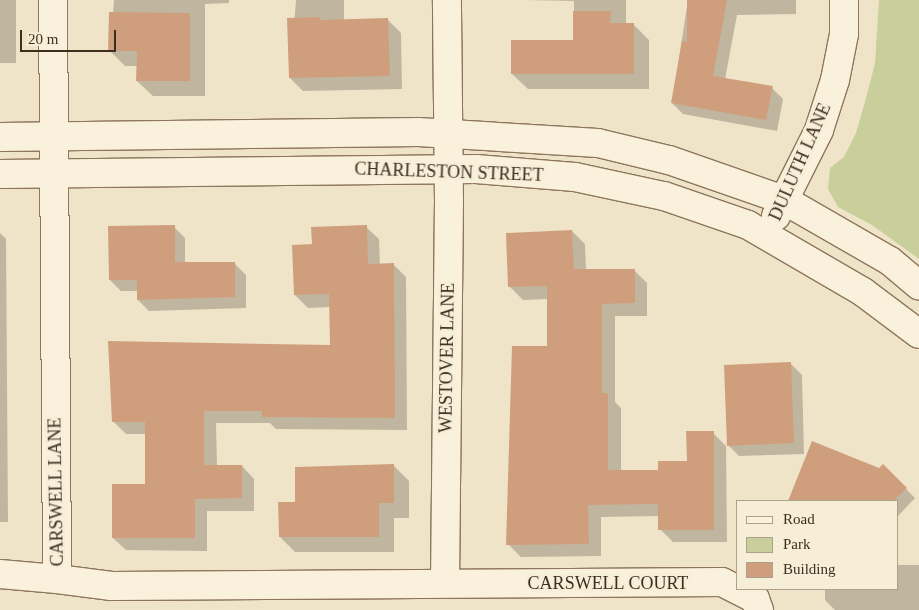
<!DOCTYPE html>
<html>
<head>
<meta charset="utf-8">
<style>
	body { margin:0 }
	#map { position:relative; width:919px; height:610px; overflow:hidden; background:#f0e4c8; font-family:Georgia,serif }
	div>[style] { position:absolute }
	.green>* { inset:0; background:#c9cf9b }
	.shadow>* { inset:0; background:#0003 }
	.building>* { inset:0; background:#cf9f7d }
	.roads { filter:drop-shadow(1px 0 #8d765c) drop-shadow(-1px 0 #8d765c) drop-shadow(0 1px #8d765c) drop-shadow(0 -1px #8d765c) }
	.minor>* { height:28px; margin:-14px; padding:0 14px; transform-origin:14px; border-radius:14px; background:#faf1dc }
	span { translate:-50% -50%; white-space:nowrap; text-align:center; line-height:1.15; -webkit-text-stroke:5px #f7eed8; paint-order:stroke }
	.street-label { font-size:18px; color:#3d2e20 }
	.legend { position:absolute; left:736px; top:500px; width:162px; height:90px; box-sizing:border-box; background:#f7eed8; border:1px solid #ada18e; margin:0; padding:6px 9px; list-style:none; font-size:15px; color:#3d2e20 }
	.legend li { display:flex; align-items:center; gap:10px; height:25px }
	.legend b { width:25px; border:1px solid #ada18e }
	.scale { position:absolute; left:20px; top:30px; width:96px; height:22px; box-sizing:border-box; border:2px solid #3d2e20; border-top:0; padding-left:6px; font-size:15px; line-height:18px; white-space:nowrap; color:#3d2e20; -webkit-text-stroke:4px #f7eed8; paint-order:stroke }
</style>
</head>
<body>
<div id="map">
	<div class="green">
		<div style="clip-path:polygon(879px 0,919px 0,919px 259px,872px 225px,838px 207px,828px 189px,830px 168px,844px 157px,856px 133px,866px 98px,875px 63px)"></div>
	</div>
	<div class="shadow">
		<div style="clip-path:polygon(0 0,16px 0,16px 63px,0 63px)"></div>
		<div style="clip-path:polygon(114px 0,229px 0,229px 3px,205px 4px,205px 96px,153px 96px,137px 81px,138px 66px,125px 66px,110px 51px)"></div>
		<div style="clip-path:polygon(296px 0,344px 0,344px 21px,387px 19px,401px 33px,402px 89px,303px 91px,290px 78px)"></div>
		<div style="clip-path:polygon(525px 0,626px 0,626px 24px,633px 24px,649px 40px,649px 89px,528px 89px,512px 74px,574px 41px,574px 1px)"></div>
		<div style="clip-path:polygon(688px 0,796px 0,796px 14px,737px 15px,725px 79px,772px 88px,783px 99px,777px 131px,683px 114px,672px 103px)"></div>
		<div style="clip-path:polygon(174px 227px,185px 238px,185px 263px,235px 264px,246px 275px,246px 308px,149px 311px,138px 300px,138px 291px,121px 291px,110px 280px)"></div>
		<div style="clip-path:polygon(366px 227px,379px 239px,380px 265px,393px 264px,406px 277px,407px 430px,276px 429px,270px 423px,216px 423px,217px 466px,242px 466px,254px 479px,254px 511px,207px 511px,207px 551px,126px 550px,113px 538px,147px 485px,147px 434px,126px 434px,113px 421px,331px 346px,331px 307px,308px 308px,295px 295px,313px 245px)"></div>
		<div style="clip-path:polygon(572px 231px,585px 244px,586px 270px,634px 270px,647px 283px,647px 316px,615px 316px,615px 402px,621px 408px,621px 472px,660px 471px,688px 462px,713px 433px,726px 446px,727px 542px,673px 542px,660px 529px,660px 516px,601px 517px,601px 556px,521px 557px,508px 544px,549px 347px,549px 299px,523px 300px,510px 287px)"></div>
		<div style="clip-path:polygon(0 233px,6px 239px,8px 522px,0 522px)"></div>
		<div style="clip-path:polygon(791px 364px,802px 375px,804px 454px,739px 456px,728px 445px)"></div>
		<div style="clip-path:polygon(812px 443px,879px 470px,883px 466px,915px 498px,898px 516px,898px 501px,873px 501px,864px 492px,860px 501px,789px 501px)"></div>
		<div style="clip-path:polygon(393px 465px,409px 481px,409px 518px,394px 518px,394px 552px,295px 552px,280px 537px,296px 503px)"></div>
		<div style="clip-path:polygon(898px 565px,919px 565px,919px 610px,835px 610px,825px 600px,825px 589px,898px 589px)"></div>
	</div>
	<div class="building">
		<div style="clip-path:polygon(687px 0,727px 0,713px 76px,773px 86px,766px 120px,671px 103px,682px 41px,687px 42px)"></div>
		<div style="clip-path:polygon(573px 11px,611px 11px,610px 23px,634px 23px,634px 74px,511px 74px,511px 40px,573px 40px)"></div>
		<div style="clip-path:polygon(109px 12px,190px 13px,190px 81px,136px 81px,137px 51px,108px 51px)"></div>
		<div style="clip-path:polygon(320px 17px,320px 20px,388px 18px,390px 76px,289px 78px,287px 18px)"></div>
		<div style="clip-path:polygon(175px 225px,175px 262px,235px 262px,235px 297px,137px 300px,137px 280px,109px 280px,108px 226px)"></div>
		<div style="clip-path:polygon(367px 225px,368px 264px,394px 263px,395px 418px,262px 417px,262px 411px,204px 411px,204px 465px,242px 465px,242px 498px,195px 499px,195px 538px,112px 538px,112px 484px,145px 484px,145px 422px,112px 422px,108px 341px,330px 345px,329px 294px,294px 295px,292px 245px,312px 244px,311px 227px)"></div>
		<div style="clip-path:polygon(572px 230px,574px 269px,635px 269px,635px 303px,602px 304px,602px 393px,608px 393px,608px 470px,658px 470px,658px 461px,687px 461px,686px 431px,714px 431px,714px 530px,658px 530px,658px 504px,588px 505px,589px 544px,506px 545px,512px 346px,547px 346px,547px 286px,508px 287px,506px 233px)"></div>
		<div style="clip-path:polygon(791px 362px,794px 443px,727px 446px,724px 365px)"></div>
		<div style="clip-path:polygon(812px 441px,879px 468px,883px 464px,907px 488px,893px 501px,788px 501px)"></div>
		<div style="clip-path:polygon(394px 464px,394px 503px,379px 503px,379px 537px,279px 537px,278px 502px,295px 502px,295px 467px)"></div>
	</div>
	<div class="roads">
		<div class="minor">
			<div style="left:53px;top:0;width:579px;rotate:89.6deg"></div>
			<div style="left:57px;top:579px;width:55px;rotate:7.3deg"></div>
			<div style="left:112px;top:586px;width:610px;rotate:-0.38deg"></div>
			<div style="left:722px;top:582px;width:37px;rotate:27deg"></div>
			<div style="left:755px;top:599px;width:12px;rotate:70deg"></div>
			<div style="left:0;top:137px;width:418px;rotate:-0.7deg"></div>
			<div style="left:418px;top:132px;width:180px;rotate:3.5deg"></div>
			<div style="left:598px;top:143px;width:73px;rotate:13.5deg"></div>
			<div style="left:669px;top:160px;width:122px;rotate:19.2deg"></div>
			<div style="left:784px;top:200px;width:122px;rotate:29.9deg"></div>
			<div style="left:890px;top:261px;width:38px;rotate:40deg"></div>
			<div style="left:0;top:174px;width:476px;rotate:-0.6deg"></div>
			<div style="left:476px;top:169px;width:99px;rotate:4.6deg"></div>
			<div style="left:575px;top:177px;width:91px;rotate:12.1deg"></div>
			<div style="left:664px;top:196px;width:89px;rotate:19deg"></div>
			<div style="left:748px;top:225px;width:133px;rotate:30.2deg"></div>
			<div style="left:863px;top:292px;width:70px;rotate:36.9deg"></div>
			<div style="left:776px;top:216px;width:96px;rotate:-63.4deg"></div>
			<div style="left:819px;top:130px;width:52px;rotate:-72.3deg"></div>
			<div style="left:835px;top:80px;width:47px;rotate:-78.9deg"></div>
			<div style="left:844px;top:34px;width:34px;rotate:-90deg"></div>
			<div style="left:0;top:574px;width:57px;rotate:5deg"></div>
			<div style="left:445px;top:583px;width:382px;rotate:-89.4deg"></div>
			<div style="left:449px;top:201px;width:201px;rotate:-90.6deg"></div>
		</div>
	</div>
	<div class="street-label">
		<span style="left:800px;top:162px;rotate:-66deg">DULUTH LANE</span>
		<span style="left:449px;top:172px;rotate:2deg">CHARLESTON STREET</span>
		<span style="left:447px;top:358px;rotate:-89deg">WESTOVER LANE</span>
		<span style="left:56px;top:492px;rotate:-91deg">CARSWELL LANE</span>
		<span style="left:608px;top:583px">CARSWELL COURT</span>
	</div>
	<ul class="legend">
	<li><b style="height:6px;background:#faf1dc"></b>Road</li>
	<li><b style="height:14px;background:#c9cf9b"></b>Park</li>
	<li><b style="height:14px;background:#cf9f7d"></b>Building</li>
	</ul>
	<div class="scale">20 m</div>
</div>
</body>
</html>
